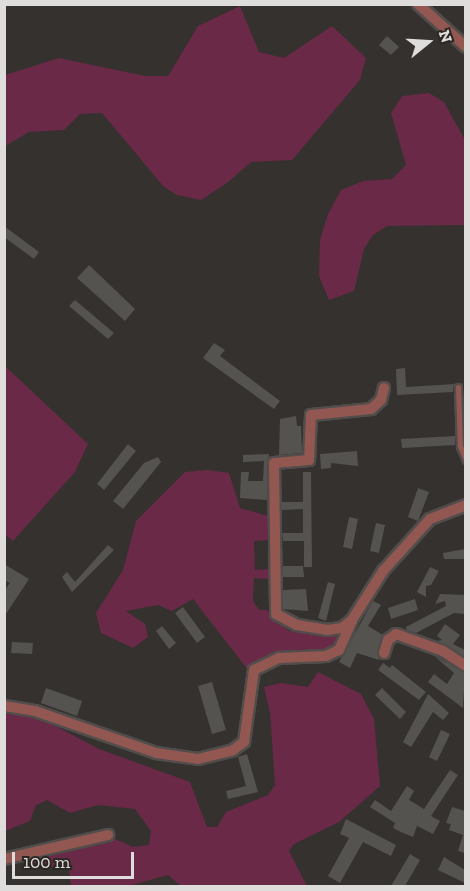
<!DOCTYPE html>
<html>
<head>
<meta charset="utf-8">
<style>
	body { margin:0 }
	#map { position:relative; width:470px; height:891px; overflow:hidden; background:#35312f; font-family:"Zilla Slab",serif }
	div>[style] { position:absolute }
	.green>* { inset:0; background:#692947 }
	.building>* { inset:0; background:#54534f }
	.roads { filter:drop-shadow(2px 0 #504d4b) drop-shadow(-2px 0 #504d4b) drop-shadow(0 2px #504d4b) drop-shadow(0 -2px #504d4b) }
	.lane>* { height:5px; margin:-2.5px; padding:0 2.5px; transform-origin:2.5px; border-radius:2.5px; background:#935752 }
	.street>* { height:10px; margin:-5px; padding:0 5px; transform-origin:5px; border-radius:5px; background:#935752 }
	span { translate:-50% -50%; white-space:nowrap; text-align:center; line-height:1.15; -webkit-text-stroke:6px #2b2725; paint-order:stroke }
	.frame { position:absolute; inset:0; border:6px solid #dfdddb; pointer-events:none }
	.north { position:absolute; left:398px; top:12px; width:60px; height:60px; -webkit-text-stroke:4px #2b2725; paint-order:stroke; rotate:72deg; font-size:16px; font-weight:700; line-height:24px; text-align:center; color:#dfdddb }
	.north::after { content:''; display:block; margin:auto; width:21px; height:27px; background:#dfdddb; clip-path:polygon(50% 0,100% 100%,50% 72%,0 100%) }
	.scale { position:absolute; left:12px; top:852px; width:122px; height:27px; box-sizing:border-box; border:3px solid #dfdddb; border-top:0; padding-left:8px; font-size:18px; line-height:21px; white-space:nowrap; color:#dfdddb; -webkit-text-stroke:4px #2b2725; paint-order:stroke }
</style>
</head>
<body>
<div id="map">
	<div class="green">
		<div style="clip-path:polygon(240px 6px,259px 52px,284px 58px,332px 26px,366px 58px,360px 80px,292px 160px,251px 162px,227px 183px,201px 200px,177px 195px,164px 187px,102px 113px,80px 114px,64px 130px,29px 132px,5px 146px,5px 75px,59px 58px,145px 76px,168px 76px,198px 26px)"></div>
		<div style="clip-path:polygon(429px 93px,444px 102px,465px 140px,465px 225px,387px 226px,373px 235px,364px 249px,354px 291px,329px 300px,319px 276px,320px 240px,328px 214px,341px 190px,363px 181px,392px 179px,406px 165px,391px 113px,402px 96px)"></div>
		<div style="clip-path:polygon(5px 366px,88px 444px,75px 472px,13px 541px,4px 534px)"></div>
		<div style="clip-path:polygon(208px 470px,229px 473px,240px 508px,268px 516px,270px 540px,254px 541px,255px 570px,269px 569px,269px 579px,254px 578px,253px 601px,259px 610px,267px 610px,289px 631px,344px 634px,338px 645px,326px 651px,272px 655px,248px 670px,193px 599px,172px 611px,158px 605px,126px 611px,145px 624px,148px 637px,133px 648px,101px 633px,96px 613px,123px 570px,136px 521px,185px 472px)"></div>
		<div style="clip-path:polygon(318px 672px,361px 694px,374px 719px,380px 786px,339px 822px,294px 844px,289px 851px,307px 886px,181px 886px,168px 875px,128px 886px,71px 886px,69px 870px,28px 862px,36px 856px,96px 840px,115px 839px,133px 847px,149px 845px,151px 831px,135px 809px,98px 805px,70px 813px,47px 800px,36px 805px,30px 821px,5px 831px,5px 712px,35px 715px,99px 749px,190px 782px,207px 827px,217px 827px,226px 812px,268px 795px,275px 785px,270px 713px,264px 687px,281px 683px,308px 687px)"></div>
	</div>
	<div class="building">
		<div style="clip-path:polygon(387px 36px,399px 47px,391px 55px,379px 45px)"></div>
		<div style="clip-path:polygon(4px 226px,39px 252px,34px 259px,4px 237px)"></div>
		<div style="clip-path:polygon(89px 265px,135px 309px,125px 321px,77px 278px)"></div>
		<div style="clip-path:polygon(75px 300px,114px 333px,108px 339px,69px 306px)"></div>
		<div style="clip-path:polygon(214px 343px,225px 350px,220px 356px,280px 401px,274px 409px,203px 358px)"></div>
		<div style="clip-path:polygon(405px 368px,406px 387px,454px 384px,453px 392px,397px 395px,396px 369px)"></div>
		<div style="clip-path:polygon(296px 416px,297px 426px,301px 426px,302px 453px,279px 455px,280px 419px)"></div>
		<div style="clip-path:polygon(455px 436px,455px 445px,402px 448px,401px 439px)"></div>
		<div style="clip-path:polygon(128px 444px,136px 451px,104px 490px,97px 484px)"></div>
		<div style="clip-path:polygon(357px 451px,358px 466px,331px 463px,331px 468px,321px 469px,320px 454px)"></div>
		<div style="clip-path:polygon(269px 454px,267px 500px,240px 498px,241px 472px,249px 472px,248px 481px,263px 481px,264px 461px,243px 462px,243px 455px)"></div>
		<div style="clip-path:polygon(158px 457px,161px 462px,123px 509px,113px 501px,144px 463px)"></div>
		<div style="clip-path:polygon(303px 472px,311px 472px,312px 567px,304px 567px,304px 541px,283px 541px,282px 533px,303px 533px,303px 509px,282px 510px,282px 502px,303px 502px)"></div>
		<div style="clip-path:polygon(418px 488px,429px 492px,418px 521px,408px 517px)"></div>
		<div style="clip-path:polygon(349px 517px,358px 519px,352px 549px,343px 547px)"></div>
		<div style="clip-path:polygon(376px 523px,385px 525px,379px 553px,370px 551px)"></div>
		<div style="clip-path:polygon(108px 545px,114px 550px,72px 592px,62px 577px,67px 572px,75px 582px)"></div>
		<div style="clip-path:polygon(465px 549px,465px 559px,444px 559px,443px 553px)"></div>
		<div style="clip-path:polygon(4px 564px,29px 579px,4px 617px,4px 591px,10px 583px,4px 580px)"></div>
		<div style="clip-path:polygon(283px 566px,303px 566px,304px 577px,283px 577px)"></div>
		<div style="clip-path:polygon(430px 567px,439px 571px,431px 585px,426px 586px,426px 597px,417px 592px)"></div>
		<div style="clip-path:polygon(328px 582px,335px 584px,326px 621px,318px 618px)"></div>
		<div style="clip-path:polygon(306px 589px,308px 611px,283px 609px,283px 590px)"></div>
		<div style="clip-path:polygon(440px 594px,465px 595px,465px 614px,454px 613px,416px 633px,407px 630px,406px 627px,446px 606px,445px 601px,435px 604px)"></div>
		<div style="clip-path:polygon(415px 599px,418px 610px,391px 619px,388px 608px)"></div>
		<div style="clip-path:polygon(373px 601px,381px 605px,368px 626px,383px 635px,377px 651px,379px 660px,357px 653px,350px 668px,339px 662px)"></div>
		<div style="clip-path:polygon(183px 607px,205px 637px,197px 643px,175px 613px)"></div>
		<div style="clip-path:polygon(445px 624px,460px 635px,453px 644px,465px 650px,465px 657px,437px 641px,442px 640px,437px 636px)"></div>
		<div style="clip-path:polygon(162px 626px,176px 643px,169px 649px,156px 631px)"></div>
		<div style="clip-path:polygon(12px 642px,33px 643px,32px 654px,11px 653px)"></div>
		<div style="clip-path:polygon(433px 655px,465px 673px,463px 708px,428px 682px,434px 674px,447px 684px,454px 673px)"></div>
		<div style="clip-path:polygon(383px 663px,390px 668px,392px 665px,426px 692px,419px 700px,378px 670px)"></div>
		<div style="clip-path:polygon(212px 682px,226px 730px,212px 734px,198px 686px)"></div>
		<div style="clip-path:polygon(46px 688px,82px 701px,77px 716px,41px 703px)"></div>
		<div style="clip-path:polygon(382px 688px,406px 712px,400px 719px,375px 695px)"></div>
		<div style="clip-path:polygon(428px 694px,449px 713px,443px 720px,433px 712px,411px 747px,403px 742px)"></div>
		<div style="clip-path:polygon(441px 730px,450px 734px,437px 761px,429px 757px)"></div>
		<div style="clip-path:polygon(247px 754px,258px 792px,228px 799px,226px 791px,246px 786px,238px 757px)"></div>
		<div style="clip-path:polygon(450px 770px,458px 775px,431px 816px,440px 821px,433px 834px,417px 826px,413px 837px,401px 832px,393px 828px,395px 823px,370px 807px,375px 800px,391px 811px,407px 786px,414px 791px,409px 800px,424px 809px)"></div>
		<div style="clip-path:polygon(452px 807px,465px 811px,465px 853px,458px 851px,463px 835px,449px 830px,451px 824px,446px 823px)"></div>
		<div style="clip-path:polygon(346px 819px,396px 845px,391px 856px,363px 842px,340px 883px,328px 876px,349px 838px,340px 834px)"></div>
		<div style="clip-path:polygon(410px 854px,420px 860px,405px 886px,391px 886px)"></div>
		<div style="clip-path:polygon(444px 857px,465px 870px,465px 883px,438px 870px)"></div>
	</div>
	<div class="roads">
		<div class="lane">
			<div style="left:458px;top:387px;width:59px;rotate:88.1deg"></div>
			<div style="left:460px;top:446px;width:15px;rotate:67deg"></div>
		</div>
		<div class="street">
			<div style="left:418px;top:4px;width:64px;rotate:41.9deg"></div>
			<div style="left:384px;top:388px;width:12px;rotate:104deg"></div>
			<div style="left:381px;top:400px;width:13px;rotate:138deg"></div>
			<div style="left:371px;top:409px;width:60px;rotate:174.3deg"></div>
			<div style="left:311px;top:415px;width:45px;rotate:92.5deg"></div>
			<div style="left:309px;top:460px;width:35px;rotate:175deg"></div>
			<div style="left:274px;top:463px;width:151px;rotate:89.2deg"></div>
			<div style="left:276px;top:614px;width:24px;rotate:28deg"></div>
			<div style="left:297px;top:625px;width:30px;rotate:9deg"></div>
			<div style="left:327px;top:630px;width:15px;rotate:-8deg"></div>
			<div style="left:342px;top:628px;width:13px;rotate:-39deg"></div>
			<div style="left:352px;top:620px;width:58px;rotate:-57.7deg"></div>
			<div style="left:383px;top:571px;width:70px;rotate:-47.9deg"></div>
			<div style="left:430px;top:519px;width:39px;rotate:-21deg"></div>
			<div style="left:384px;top:653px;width:14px;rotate:-73deg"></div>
			<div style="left:388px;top:640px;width:10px;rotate:-37deg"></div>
			<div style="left:396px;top:634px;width:50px;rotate:19.9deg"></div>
			<div style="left:443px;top:651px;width:27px;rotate:33deg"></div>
			<div style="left:4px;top:706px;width:31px;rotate:9deg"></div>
			<div style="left:35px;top:711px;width:128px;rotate:19.1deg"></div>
			<div style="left:156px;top:753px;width:42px;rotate:8.1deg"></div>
			<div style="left:198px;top:759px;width:36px;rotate:-14deg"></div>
			<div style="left:233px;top:750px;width:14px;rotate:-36deg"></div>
			<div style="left:244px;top:742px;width:73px;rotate:-82.1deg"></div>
			<div style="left:254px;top:670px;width:28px;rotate:-26deg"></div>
			<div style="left:279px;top:658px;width:47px;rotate:-2.4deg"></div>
			<div style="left:326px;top:656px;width:14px;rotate:-25deg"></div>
			<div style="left:339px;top:650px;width:32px;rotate:-66deg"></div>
			<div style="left:4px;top:859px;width:107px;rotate:-13deg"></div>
		</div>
	</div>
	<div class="frame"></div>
	<div class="north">N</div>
	<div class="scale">100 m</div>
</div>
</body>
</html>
